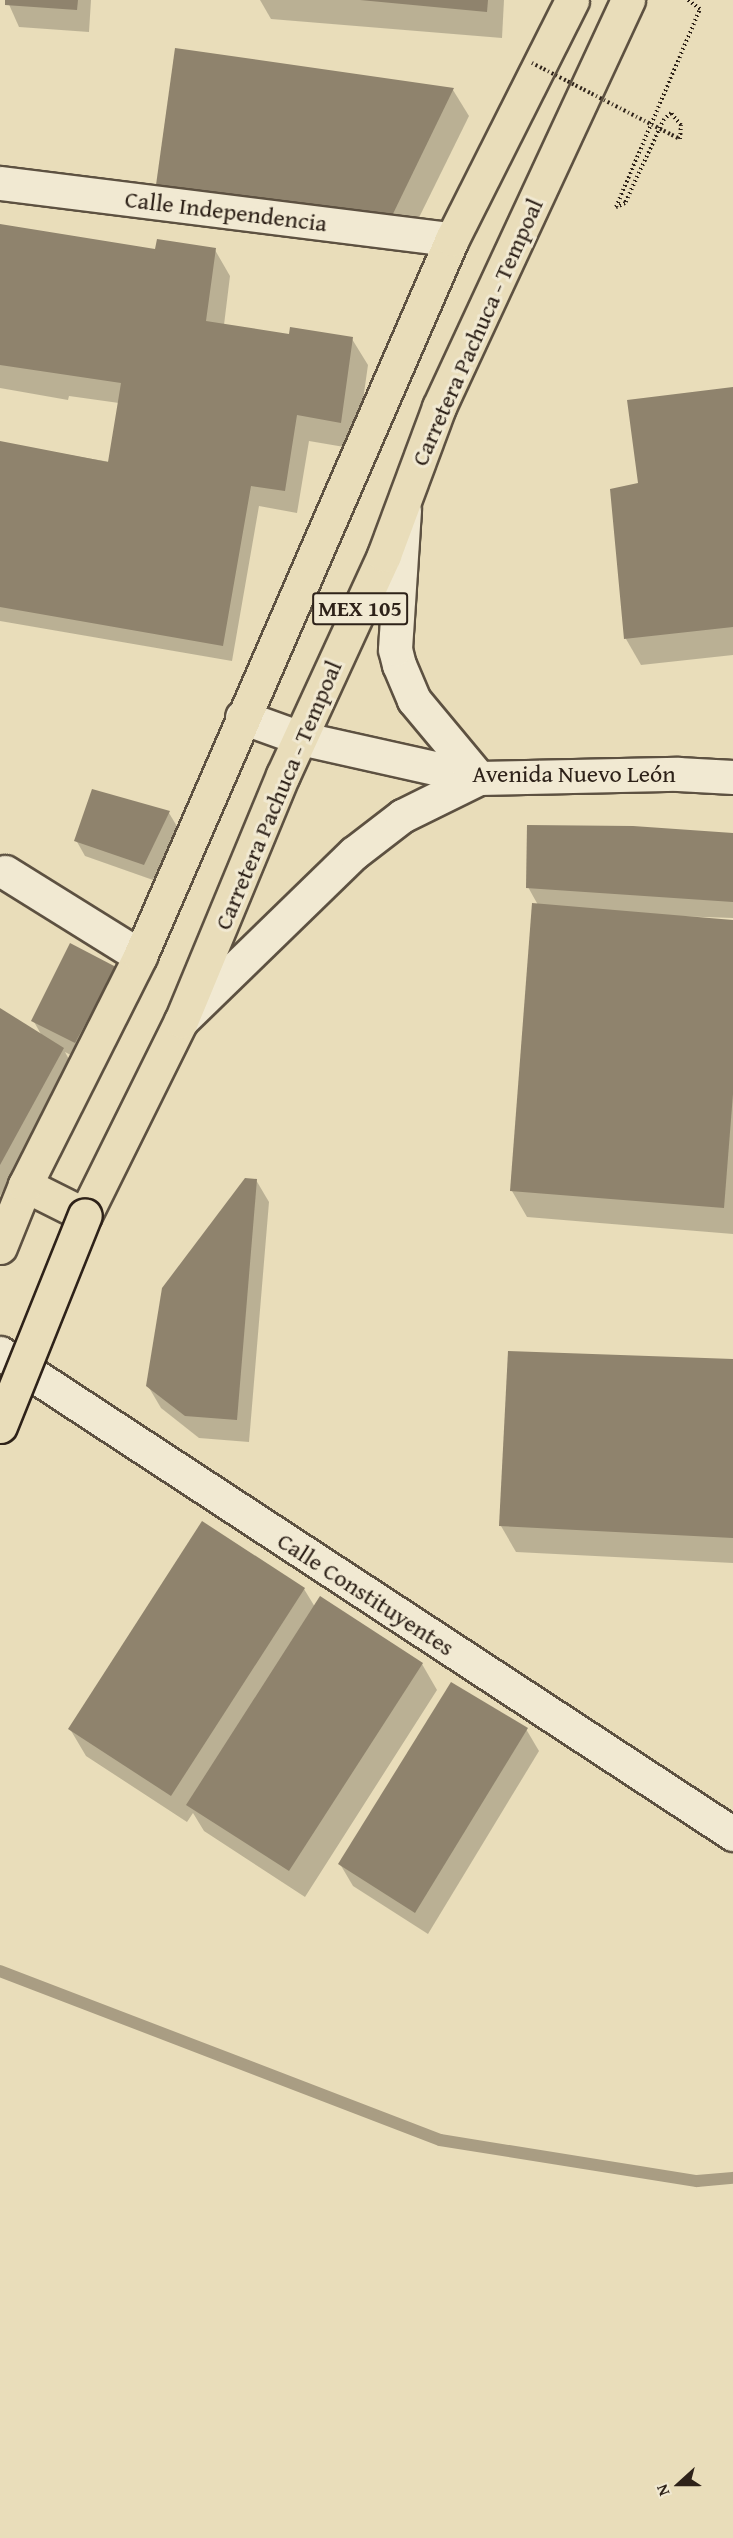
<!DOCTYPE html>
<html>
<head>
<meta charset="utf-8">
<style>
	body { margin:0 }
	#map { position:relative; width:733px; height:2538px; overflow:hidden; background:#e9ddba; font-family:"Gentium Book Plus",serif }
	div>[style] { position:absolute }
	.shadow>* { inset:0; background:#0003 }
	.stream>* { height:12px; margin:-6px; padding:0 6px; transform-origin:6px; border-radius:6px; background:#a99d83 }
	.building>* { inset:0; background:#8f836d }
	.path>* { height:4px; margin-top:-2px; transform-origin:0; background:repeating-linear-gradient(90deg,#2e2219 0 1.5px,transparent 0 4.5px) }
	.roads { filter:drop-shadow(2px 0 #5d5141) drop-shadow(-2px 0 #5d5141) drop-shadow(0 2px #5d5141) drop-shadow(0 -2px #5d5141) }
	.minor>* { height:33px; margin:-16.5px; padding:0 16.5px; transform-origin:16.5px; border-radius:16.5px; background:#f1e9d2 }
	.major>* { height:33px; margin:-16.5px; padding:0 16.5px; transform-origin:16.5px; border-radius:16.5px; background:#e9ddba }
	.path-bridge>* { height:4px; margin-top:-2px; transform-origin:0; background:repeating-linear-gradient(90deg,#2e2219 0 1.5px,transparent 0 4.5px) }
	.bridges { filter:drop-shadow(2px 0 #2e2219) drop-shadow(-2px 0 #2e2219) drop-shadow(0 2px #2e2219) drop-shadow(0 -2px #2e2219) }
	.major-bridge>* { height:33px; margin:-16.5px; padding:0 16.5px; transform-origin:16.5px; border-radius:16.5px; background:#e9ddba }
	span { translate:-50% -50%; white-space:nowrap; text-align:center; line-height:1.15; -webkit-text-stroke:6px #f1e9d2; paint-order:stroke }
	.shield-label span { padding:2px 4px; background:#f1e9d2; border:2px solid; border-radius:4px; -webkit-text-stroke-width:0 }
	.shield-label { font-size:22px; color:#2e2219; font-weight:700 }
	.street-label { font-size:24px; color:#2e2219 }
	.north { position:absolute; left:649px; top:2454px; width:60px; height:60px; -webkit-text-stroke:4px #f1e9d2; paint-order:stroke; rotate:249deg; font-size:16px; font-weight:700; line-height:24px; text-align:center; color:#2e2219 }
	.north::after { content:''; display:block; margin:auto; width:21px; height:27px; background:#2e2219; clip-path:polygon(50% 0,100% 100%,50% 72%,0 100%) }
</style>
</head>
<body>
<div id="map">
	<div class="shadow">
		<div style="clip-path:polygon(7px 0,91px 0,89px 32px,19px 27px)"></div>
		<div style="clip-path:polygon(260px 0,504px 0,502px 38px,271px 19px)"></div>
		<div style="clip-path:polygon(176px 49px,453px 90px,469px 116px,405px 246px,173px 212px,158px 185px)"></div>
		<div style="clip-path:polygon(0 225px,154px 251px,215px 250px,230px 276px,224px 325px,290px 335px,352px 339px,368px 365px,356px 449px,309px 441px,297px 513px,259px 506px,232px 661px,0 621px,0 443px,110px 462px,119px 403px,69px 396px,68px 400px,0 388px)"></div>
		<div style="clip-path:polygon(733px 388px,733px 655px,641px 665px,626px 639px,641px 486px)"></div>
		<div style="clip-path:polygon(93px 791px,169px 813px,178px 828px,153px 880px,85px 856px,76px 840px)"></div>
		<div style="clip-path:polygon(733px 836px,733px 918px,673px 916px,733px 921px,733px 1234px,527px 1217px,512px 1191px,538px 905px,528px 887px)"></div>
		<div style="clip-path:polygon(115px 968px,127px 990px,88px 1064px,65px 1052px,72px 1065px,0 1196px,0 1010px,42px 1036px,33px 1020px)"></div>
		<div style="clip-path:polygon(256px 1180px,269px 1202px,249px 1442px,199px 1438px,161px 1408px,148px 1386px)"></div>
		<div style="clip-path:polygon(733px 1360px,733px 1563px,516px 1552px,501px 1526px)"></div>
		<div style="clip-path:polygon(304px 1589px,315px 1607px,422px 1664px,437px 1690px,305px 1897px,204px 1831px,193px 1813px,187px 1822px,86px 1756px,70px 1729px)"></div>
		<div style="clip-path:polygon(526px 1729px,539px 1751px,428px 1934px,353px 1886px,340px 1864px)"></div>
	</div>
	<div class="stream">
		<div style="left:0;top:1971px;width:471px;rotate:21deg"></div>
		<div style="left:440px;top:2140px;width:260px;rotate:9.1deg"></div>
		<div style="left:697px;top:2181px;width:36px;rotate:-5deg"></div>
	</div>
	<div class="building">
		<div style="clip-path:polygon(5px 0,78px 0,77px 10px,5px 5px)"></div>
		<div style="clip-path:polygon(360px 0,488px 0,487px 12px)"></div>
		<div style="clip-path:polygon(175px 48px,454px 88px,390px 220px,156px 185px)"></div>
		<div style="clip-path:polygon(0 224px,155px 249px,157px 239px,216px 248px,206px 321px,289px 334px,290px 327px,353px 337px,341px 423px,297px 415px,285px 491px,251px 486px,223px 646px,0 607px,0 441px,108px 462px,121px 383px,0 365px)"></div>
		<div style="clip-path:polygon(733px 387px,733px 627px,624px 639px,610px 489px,638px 483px,627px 400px)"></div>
		<div style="clip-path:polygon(92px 789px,170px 811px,144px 865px,74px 841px)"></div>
		<div style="clip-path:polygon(527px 825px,633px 826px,733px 833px,733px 902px,526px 888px)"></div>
		<div style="clip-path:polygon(532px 903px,733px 920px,733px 1094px,724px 1208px,510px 1191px)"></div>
		<div style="clip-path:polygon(70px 943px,116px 967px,75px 1043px,31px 1021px)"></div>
		<div style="clip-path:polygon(0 1008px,64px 1048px,0 1165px)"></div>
		<div style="clip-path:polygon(245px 1178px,257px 1179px,237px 1420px,185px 1416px,146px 1386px,162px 1288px)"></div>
		<div style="clip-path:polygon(508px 1351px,733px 1359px,733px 1538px,499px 1526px)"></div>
		<div style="clip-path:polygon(202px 1521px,305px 1588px,171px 1796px,68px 1729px)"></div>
		<div style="clip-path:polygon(320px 1596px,423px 1663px,289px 1871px,186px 1805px)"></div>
		<div style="clip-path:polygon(451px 1682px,528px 1728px,415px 1913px,338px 1864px)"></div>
	</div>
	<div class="path">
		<div style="left:680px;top:139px;width:14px;rotate:-86deg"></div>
		<div style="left:681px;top:125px;width:16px;rotate:-130deg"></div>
		<div style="left:671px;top:113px;width:9px;rotate:139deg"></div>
		<div style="left:664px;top:119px;width:93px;rotate:114.9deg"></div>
		<div style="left:625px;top:203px;width:10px;rotate:156deg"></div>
		<div style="left:616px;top:207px;width:215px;rotate:-67deg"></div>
		<div style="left:700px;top:9px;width:15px;rotate:-143deg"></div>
	</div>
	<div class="roads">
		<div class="minor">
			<div style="left:0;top:183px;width:455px;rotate:7.1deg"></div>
			<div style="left:242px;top:717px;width:62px;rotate:19.9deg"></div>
			<div style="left:300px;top:738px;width:183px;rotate:12.6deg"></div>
			<div style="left:479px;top:778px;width:199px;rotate:-1.2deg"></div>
			<div style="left:678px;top:774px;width:55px;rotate:3.1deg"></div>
			<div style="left:5px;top:872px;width:159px;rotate:31.9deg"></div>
			<div style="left:181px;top:1021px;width:241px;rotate:-44.2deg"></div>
			<div style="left:354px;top:853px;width:61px;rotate:-37.6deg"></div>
			<div style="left:402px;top:816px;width:86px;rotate:-26.3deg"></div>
			<div style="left:479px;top:778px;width:102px;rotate:-129.8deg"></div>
			<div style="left:414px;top:700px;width:38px;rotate:-113deg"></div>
			<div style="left:399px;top:665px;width:16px;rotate:-104deg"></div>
			<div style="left:395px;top:649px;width:139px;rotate:-86.3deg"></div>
			<div style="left:0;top:1353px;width:877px;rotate:33.27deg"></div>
		</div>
		<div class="major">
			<div style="left:25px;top:1185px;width:67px;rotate:26.6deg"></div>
			<div style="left:85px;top:1215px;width:216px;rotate:-63.7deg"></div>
			<div style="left:181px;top:1021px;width:266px;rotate:-67.5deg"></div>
			<div style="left:283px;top:775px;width:242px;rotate:-65.3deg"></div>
			<div style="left:384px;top:555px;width:158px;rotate:-69.6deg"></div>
			<div style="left:439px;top:407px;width:449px;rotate:-65.1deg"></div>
			<div style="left:0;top:1247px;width:67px;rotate:-68deg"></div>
			<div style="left:25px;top:1185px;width:256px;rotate:-63.3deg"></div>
			<div style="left:140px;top:956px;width:782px;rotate:-66.48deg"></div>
			<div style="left:452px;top:239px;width:267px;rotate:-63.3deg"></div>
		</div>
	</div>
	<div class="path-bridge">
		<div style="left:532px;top:63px;width:166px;rotate:27.2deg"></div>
	</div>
	<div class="bridges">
		<div class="major-bridge">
			<div style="left:0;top:1426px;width:227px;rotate:-68.1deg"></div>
		</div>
	</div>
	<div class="shield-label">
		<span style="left:360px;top:609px">MEX 105</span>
	</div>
	<div class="street-label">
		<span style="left:226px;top:211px;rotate:7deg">Calle Independencia</span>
		<span style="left:477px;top:332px;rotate:-66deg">Carretera Pachuca - Tempoal</span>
		<span style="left:574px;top:774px">Avenida Nuevo León</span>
		<span style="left:278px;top:795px;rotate:-67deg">Carretera Pachuca - Tempoal</span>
		<span style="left:366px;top:1594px;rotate:33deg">Calle Constituyentes</span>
	</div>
	<div class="north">N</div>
</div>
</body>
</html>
